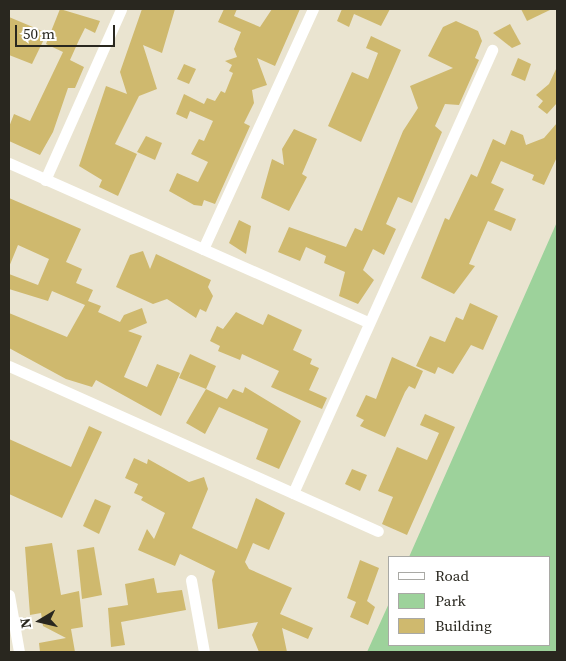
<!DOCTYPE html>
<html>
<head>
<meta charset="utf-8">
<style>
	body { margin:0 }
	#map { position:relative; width:566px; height:661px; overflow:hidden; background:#eae4d0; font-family:"Source Serif 4",serif }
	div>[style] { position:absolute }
	.green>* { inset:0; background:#9dd29b }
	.building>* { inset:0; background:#cfb96e }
	.street>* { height:11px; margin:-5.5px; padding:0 5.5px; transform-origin:5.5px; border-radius:5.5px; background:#fff }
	span { translate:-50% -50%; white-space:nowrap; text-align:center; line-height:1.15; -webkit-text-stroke:4px #fff; paint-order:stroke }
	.frame { position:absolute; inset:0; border:10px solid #29271f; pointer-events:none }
	.legend { position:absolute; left:388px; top:556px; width:162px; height:90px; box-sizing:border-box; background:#fff; border:1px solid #a9a9a5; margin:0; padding:6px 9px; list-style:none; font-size:15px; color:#29271f }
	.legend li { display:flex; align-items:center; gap:10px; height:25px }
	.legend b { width:25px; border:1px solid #a9a9a5 }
	.north { position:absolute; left:15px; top:596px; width:50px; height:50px; -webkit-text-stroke:4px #fff; paint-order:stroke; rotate:261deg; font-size:14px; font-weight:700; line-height:20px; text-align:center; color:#29271f }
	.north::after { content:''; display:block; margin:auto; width:18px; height:22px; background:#29271f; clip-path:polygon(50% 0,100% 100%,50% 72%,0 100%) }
	.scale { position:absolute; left:15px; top:25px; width:100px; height:22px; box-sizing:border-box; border:2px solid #29271f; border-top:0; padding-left:6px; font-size:15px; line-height:18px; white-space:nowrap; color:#29271f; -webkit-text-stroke:4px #fff; paint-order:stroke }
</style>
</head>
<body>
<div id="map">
	<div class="green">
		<div style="clip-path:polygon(557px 222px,557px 652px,367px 652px,390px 601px,390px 645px,550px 645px,550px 557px,409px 557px)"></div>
	</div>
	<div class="building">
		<div style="clip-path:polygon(60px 9px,100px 21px,95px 33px,85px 28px,79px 40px,70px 60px,84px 67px,75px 88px,68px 88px,53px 132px,40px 155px,9px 141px,9px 127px,14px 114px,30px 121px,63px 52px,46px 44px)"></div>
		<div style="clip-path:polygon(142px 9px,175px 9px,162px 53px,143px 45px,157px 89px,139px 96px,115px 144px,137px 154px,118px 196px,99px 187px,102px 180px,79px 166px,106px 86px,127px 94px,120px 72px)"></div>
		<div style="clip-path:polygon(224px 9px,237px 9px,234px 16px,260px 27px,272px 9px,300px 9px,275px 66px,257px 58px,267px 85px,252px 90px,254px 103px,244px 123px,250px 126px,215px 204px,204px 200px,202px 206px,194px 205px,169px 191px,177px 173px,198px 182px,208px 162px,191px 154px,199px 139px,204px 141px,213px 121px,190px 111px,187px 119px,176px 114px,184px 94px,204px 104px,207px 98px,215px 101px,221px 91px,225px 93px,233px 73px,229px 71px,232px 65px,225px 61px,237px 57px,234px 49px,241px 32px,218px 22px)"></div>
		<div style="clip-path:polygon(342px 9px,390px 9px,381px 26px,354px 14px,349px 27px,337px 21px)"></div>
		<div style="clip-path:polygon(521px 9px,552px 9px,527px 21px)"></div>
		<div style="clip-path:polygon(9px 17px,47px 33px,32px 64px,9px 55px)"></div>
		<div style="clip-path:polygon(456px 21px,478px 31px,482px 41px,475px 58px,479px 60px,459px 105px,445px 104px,435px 126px,442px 132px,412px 203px,398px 197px,386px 224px,396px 229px,384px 255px,373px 249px,363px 270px,374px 280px,358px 304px,339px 296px,345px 272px,324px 263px,326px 256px,306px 247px,300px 261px,278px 252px,289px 227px,346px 247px,355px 228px,362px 231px,403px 131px,418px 108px,410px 86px,453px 68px,428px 56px,443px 27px)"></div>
		<div style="clip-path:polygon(510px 24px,521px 44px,512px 48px,493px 33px)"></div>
		<div style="clip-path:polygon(371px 36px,401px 50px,361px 142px,328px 126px,352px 72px,368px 79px,378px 53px,366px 48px)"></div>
		<div style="clip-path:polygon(518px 58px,531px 64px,525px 81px,511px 75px)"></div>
		<div style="clip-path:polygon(184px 64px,196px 69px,189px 84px,177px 79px)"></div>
		<div style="clip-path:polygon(557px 67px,557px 103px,547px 114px,538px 107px,543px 101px,536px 95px,549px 84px)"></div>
		<div style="clip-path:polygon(557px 123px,557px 157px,544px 185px,532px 180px,534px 175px,501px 161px,491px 183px,504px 189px,494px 210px,516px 219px,511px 231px,488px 221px,469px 264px,475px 266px,454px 294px,421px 278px,445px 218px,449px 220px,471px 174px,477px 177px,493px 139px,505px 145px,511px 130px,523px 135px,526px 145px,544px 138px)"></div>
		<div style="clip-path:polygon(294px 129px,317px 139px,302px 174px,307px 177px,289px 211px,261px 198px,272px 159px,284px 165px,282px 149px)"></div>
		<div style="clip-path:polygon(146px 136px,162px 143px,155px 160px,137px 152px)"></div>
		<div style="clip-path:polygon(9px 198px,81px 229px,66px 262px,82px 269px,76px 283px,93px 290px,88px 301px,101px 306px,98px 312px,120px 322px,124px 315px,142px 308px,147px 323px,128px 331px,142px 336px,124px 377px,147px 387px,157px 364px,180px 373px,161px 416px,96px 380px,92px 387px,66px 379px,9px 348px,9px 313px,67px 337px,85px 305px,52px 291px,48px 301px,9px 289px,9px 274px,38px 285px,49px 259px,18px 245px,9px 267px)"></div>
		<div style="clip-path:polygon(239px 220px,251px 226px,246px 254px,229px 243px)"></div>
		<div style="clip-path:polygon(143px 251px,150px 269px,156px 254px,211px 280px,208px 287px,213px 296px,206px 312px,200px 309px,196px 318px,167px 299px,153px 304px,116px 287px,130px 255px)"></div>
		<div style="clip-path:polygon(470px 303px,498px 316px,483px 350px,471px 345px,453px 374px,438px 367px,435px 374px,416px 366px,430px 336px,445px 342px,456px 317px,463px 320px)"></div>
		<div style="clip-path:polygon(236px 312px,263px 325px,268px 314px,302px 330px,293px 350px,312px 359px,310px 364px,319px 368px,309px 390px,327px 398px,322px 409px,271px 387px,279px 371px,242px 354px,240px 360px,218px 351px,220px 346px,210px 341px,217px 326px,223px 329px)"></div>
		<div style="clip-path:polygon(190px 354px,216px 366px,206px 389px,179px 378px)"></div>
		<div style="clip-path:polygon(392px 357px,423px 371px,415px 389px,409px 386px,405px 392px,385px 437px,360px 426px,364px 420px,356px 416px,366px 395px,376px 399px)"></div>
		<div style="clip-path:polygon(245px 387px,301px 421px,279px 469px,256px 459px,268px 429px,219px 407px,205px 434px,186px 423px,206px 389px,227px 399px,233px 389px,243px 393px)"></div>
		<div style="clip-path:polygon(425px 414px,455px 427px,407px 535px,382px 524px,393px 497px,378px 491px,397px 447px,427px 460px,439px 433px,420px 425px)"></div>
		<div style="clip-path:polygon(89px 426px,102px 432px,62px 518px,9px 494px,9px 439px,71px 467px)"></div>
		<div style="clip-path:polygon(134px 458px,147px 464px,148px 459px,189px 482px,204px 477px,208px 489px,192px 528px,237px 549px,256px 498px,285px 513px,269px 550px,253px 543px,245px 562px,249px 569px,292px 588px,280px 614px,313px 628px,308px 639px,282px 628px,287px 652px,259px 652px,252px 635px,258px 622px,218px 629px,212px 580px,215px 571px,180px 554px,175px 566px,138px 550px,147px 529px,154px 539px,165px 513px,141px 500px,143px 497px,134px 493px,138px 484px,125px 478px)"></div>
		<div style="clip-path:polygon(352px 469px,367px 475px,360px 491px,345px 484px)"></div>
		<div style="clip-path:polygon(95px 499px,111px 506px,99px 534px,83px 526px)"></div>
		<div style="clip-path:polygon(52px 543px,61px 595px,79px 591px,83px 627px,71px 629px,75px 652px,40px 652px,39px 643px,66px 638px,43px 626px,41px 613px,30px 615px,25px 547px)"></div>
		<div style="clip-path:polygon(94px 547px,102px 595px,82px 599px,77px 550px)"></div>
		<div style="clip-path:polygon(360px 560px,379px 568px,367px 601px,375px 607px,368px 625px,350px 617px,356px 602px,347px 598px)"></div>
		<div style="clip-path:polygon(154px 578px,157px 593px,182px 590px,186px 610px,121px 622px,125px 645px,111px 647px,108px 608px,128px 605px,125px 584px)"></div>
	</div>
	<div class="street">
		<div style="left:9px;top:163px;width:393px;rotate:23.9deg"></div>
		<div style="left:45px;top:180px;width:187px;rotate:-66deg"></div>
		<div style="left:203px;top:249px;width:264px;rotate:-65.4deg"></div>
		<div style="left:9px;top:366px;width:404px;rotate:24.1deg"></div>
		<div style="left:293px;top:493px;width:486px;rotate:-65.8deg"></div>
		<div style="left:191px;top:580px;width:73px;rotate:79.8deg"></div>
		<div style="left:9px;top:595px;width:58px;rotate:80deg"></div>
	</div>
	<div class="frame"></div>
	<ul class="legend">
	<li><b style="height:6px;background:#fff"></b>Road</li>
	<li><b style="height:14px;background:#9dd29b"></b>Park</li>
	<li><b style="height:14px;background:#cfb96e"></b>Building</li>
	</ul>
	<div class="north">N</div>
	<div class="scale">50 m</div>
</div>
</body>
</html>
